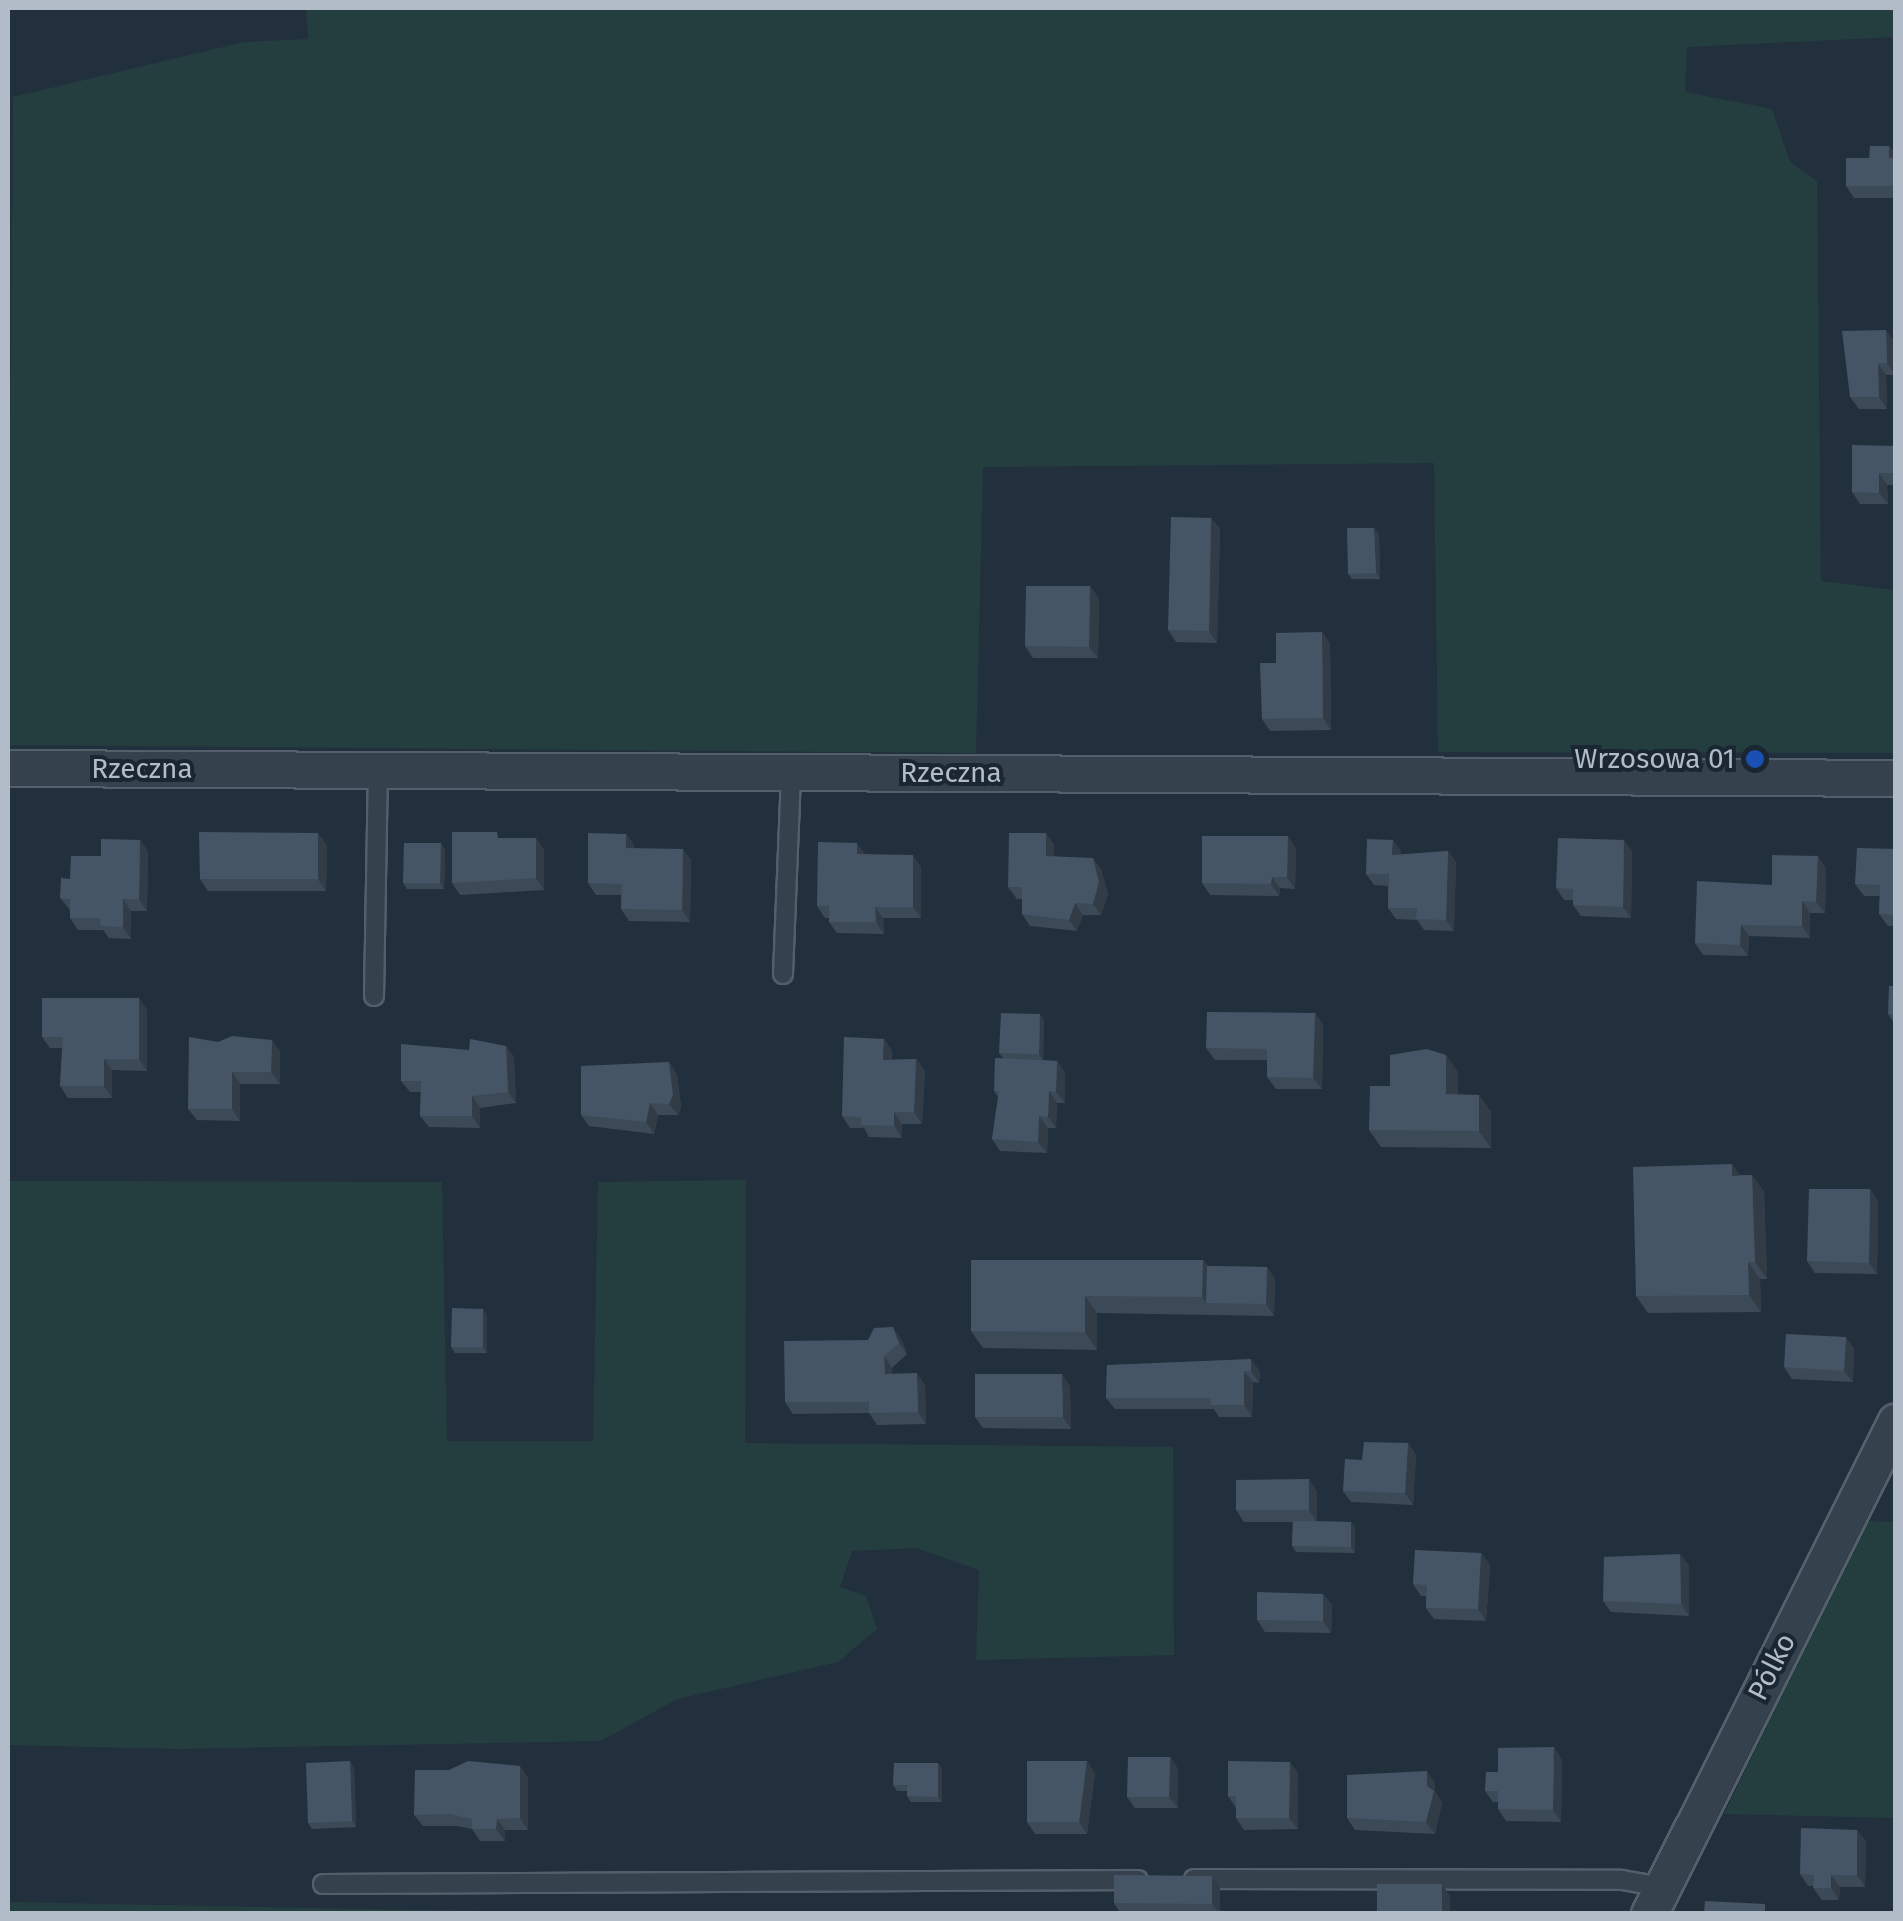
<!DOCTYPE html>
<html>
<head>
<meta charset="utf-8">
<style>
	body { margin:0 }
	#map { position:relative; width:1903px; height:1921px; overflow:hidden; background:#22303e; font-family:"Fira Sans",sans-serif }
	div>[style] { position:absolute }
	.green>* { inset:0; background:#243e3f }
	.roads { filter:drop-shadow(2px 0 #545f6c) drop-shadow(-2px 0 #545f6c) drop-shadow(0 2px #545f6c) drop-shadow(0 -2px #545f6c) }
	.service>* { height:18px; margin:-9px; padding:0 9px; transform-origin:9px; border-radius:9px; background:#36414e }
	.minor>* { height:35px; margin:-17.5px; padding:0 17.5px; transform-origin:17.5px; border-radius:17.5px; background:#36414e }
	.wall>* { inset:0; background:#3c4957 }
	.shaded-wall>* { inset:0; background:#313c47 }
	.building>* { inset:0; background:#465565 }
	.dots>* { width:28px; height:28px; translate:-50% -50%; box-sizing:border-box; border:5px solid #1b2633; border-radius:50% }
	span { translate:-50% -50%; white-space:nowrap; text-align:center; line-height:1.15; -webkit-text-stroke:8px #1b2633; paint-order:stroke }
	.poi-label { font-size:28px; color:#b2bcc9 }
	.right { translate:-100% -50%; text-align:right }
	.street-label { font-size:28px; color:#b2bcc9 }
	.frame { position:absolute; inset:0; border:10px solid #b2bcc9; pointer-events:none }
</style>
</head>
<body>
<div id="map">
	<div class="green">
		<div style="clip-path:polygon(306px 8px,1895px 8px,1895px 37px,1687px 47px,1685px 92px,1772px 109px,1790px 162px,1817px 181px,1821px 581px,1895px 590px,1895px 753px,1438px 752px,1434px 463px,983px 467px,976px 753px,8px 745px,13px 97px,244px 42px,308px 39px)"></div>
		<div style="clip-path:polygon(746px 1180px,745px 1443px,1173px 1447px,1174px 1655px,976px 1660px,979px 1570px,916px 1548px,852px 1551px,840px 1587px,866px 1596px,877px 1629px,838px 1662px,677px 1699px,601px 1741px,181px 1749px,8px 1745px,8px 1181px,442px 1182px,447px 1441px,593px 1441px,598px 1182px)"></div>
		<div style="clip-path:polygon(1866px 1521px,1895px 1522px,1895px 1818px,1724px 1814px)"></div>
		<div style="clip-path:polygon(8px 1902px,309px 1908px,604px 1913px,8px 1914px)"></div>
	</div>
	<div class="roads">
		<div class="service">
			<div style="left:783px;top:974px;width:201px;rotate:-87.7deg"></div>
			<div style="left:374px;top:996px;width:225px;rotate:-89deg"></div>
			<div style="left:1194px;top:1879px;width:428px;rotate:0.1deg"></div>
			<div style="left:1622px;top:1880px;width:42px;rotate:9.7deg"></div>
			<div style="left:323px;top:1884px;width:815px;rotate:-0.28deg"></div>
		</div>
		<div class="minor">
			<div style="left:8px;top:768px;width:1888px;rotate:0.3deg"></div>
			<div style="left:1649px;top:1914px;width:551px;rotate:-63.39deg"></div>
		</div>
	</div>
	<div class="wall">
		<div style="clip-path:polygon(1889px 146px,1896px 155px,1896px 198px,1854px 198px,1846px 186px,1869px 158px)"></div>
		<div style="clip-path:polygon(1886px 330px,1894px 342px,1895px 375px,1886px 375px,1887px 409px,1859px 409px,1850px 397px)"></div>
		<div style="clip-path:polygon(1896px 446px,1896px 485px,1887px 485px,1888px 504px,1860px 504px,1852px 492px)"></div>
		<div style="clip-path:polygon(1211px 518px,1220px 529px,1217px 643px,1176px 642px,1168px 630px)"></div>
		<div style="clip-path:polygon(1374px 528px,1379px 534px,1380px 579px,1352px 579px,1348px 574px)"></div>
		<div style="clip-path:polygon(1099px 598px,1098px 658px,1033px 658px,1025px 646px)"></div>
		<div style="clip-path:polygon(1322px 632px,1330px 644px,1331px 730px,1270px 731px,1262px 719px,1276px 663px)"></div>
		<div style="clip-path:polygon(1046px 833px,1054px 845px,1054px 856px,1101px 869px,1108px 894px,1101px 915px,1083px 915px,1077px 931px,1030px 926px,1022px 914px,1022px 899px,1017px 899px,1008px 887px)"></div>
		<div style="clip-path:polygon(626px 834px,634px 845px,634px 848px,691px 860px,690px 922px,629px 921px,621px 909px,621px 895px,596px 895px,588px 883px)"></div>
		<div style="clip-path:polygon(501px 838px,536px 838px,544px 850px,544px 890px,460px 895px,452px 883px)"></div>
		<div style="clip-path:polygon(327px 845px,326px 891px,208px 891px,200px 879px)"></div>
		<div style="clip-path:polygon(1296px 848px,1295px 889px,1280px 888px,1279px 896px,1210px 895px,1202px 883px)"></div>
		<div style="clip-path:polygon(445px 849px,444px 889px,407px 889px,403px 883px)"></div>
		<div style="clip-path:polygon(1896px 849px,1896px 926px,1888px 926px,1879px 914px,1880px 896px,1864px 896px,1855px 884px)"></div>
		<div style="clip-path:polygon(148px 851px,147px 911px,131px 911px,131px 939px,109px 938px,103px 930px,78px 930px,70px 918px,70px 910px,60px 898px,101px 856px)"></div>
		<div style="clip-path:polygon(1401px 851px,1400px 855px,1448px 851px,1456px 862px,1454px 931px,1424px 930px,1417px 920px,1396px 919px,1388px 908px,1388px 886px,1374px 885px,1366px 874px)"></div>
		<div style="clip-path:polygon(1632px 851px,1631px 918px,1581px 916px,1573px 905px,1573px 900px,1564px 900px,1556px 888px)"></div>
		<div style="clip-path:polygon(865px 854px,921px 867px,921px 918px,883px 918px,884px 934px,837px 933px,829px 922px,829px 918px,825px 918px,817px 906px)"></div>
		<div style="clip-path:polygon(1826px 868px,1825px 913px,1810px 913px,1810px 938px,1749px 936px,1748px 956px,1703px 955px,1695px 943px,1772px 885px)"></div>
		<div style="clip-path:polygon(1896px 986px,1896px 1026px,1888px 1014px)"></div>
		<div style="clip-path:polygon(147px 1009px,147px 1071px,112px 1070px,112px 1098px,68px 1098px,60px 1086px,62px 1048px,50px 1048px,42px 1037px)"></div>
		<div style="clip-path:polygon(1315px 1013px,1323px 1025px,1322px 1089px,1276px 1089px,1267px 1077px,1267px 1060px,1215px 1060px,1206px 1048px)"></div>
		<div style="clip-path:polygon(1044px 1020px,1043px 1060px,1057px 1061px,1065px 1073px,1065px 1103px,1057px 1103px,1056px 1128px,1048px 1128px,1047px 1153px,1000px 1151px,992px 1139px,998px 1097px,994px 1091px,1003px 1058px,999px 1053px)"></div>
		<div style="clip-path:polygon(272px 1040px,280px 1052px,280px 1084px,240px 1084px,240px 1121px,197px 1120px,188px 1109px,218px 1042px)"></div>
		<div style="clip-path:polygon(506px 1046px,514px 1057px,516px 1103px,480px 1108px,480px 1128px,429px 1127px,420px 1116px,421px 1092px,410px 1092px,401px 1081px,469px 1050px)"></div>
		<div style="clip-path:polygon(892px 1050px,892px 1060px,916px 1059px,925px 1071px,922px 1124px,902px 1124px,902px 1138px,869px 1137px,864px 1128px,850px 1128px,842px 1116px)"></div>
		<div style="clip-path:polygon(1458px 1072px,1458px 1095px,1479px 1095px,1491px 1112px,1491px 1148px,1381px 1147px,1369px 1130px,1390px 1086px)"></div>
		<div style="clip-path:polygon(677px 1074px,681px 1107px,678px 1115px,658px 1115px,654px 1134px,589px 1126px,581px 1115px)"></div>
		<div style="clip-path:polygon(1740px 1175px,1752px 1175px,1764px 1192px,1767px 1279px,1760px 1279px,1761px 1312px,1648px 1313px,1636px 1296px)"></div>
		<div style="clip-path:polygon(1870px 1189px,1878px 1201px,1877px 1274px,1815px 1273px,1807px 1261px)"></div>
		<div style="clip-path:polygon(1203px 1260px,1208px 1266px,1267px 1267px,1275px 1279px,1274px 1316px,1097px 1313px,1097px 1350px,983px 1348px,971px 1331px)"></div>
		<div style="clip-path:polygon(487px 1315px,487px 1353px,455px 1353px,451px 1347px)"></div>
		<div style="clip-path:polygon(1846px 1337px,1854px 1349px,1853px 1382px,1792px 1379px,1784px 1367px)"></div>
		<div style="clip-path:polygon(901px 1339px,907px 1354px,892px 1368px,892px 1374px,925px 1385px,926px 1424px,877px 1425px,869px 1413px,793px 1414px,785px 1402px)"></div>
		<div style="clip-path:polygon(1107px 1365px,1260px 1371px,1259px 1383px,1253px 1382px,1252px 1417px,1219px 1417px,1214px 1409px,1115px 1409px,1106px 1398px)"></div>
		<div style="clip-path:polygon(1070px 1386px,1071px 1429px,983px 1428px,975px 1417px)"></div>
		<div style="clip-path:polygon(1408px 1443px,1416px 1455px,1413px 1505px,1351px 1502px,1343px 1491px,1362px 1460px)"></div>
		<div style="clip-path:polygon(1317px 1491px,1317px 1521px,1351px 1522px,1355px 1528px,1355px 1553px,1296px 1552px,1292px 1546px,1293px 1522px,1244px 1522px,1236px 1510px)"></div>
		<div style="clip-path:polygon(1481px 1553px,1490px 1565px,1486px 1621px,1434px 1619px,1426px 1608px,1426px 1596px,1421px 1596px,1413px 1584px)"></div>
		<div style="clip-path:polygon(1680px 1554px,1689px 1566px,1689px 1616px,1611px 1612px,1603px 1601px)"></div>
		<div style="clip-path:polygon(1323px 1594px,1332px 1605px,1331px 1633px,1265px 1632px,1257px 1620px)"></div>
		<div style="clip-path:polygon(1170px 1757px,1178px 1769px,1178px 1808px,1135px 1808px,1127px 1797px)"></div>
		<div style="clip-path:polygon(1562px 1759px,1561px 1822px,1506px 1821px,1498px 1809px,1498px 1802px,1493px 1802px,1485px 1791px,1498px 1772px)"></div>
		<div style="clip-path:polygon(938px 1763px,942px 1769px,942px 1802px,911px 1802px,907px 1796px,907px 1791px,897px 1791px,893px 1785px)"></div>
		<div style="clip-path:polygon(520px 1766px,528px 1778px,528px 1830px,505px 1830px,505px 1841px,480px 1841px,472px 1829px,457px 1826px,423px 1826px,414px 1815px,449px 1770px)"></div>
		<div style="clip-path:polygon(354px 1767px,356px 1827px,312px 1829px,308px 1823px)"></div>
		<div style="clip-path:polygon(1095px 1773px,1087px 1834px,1035px 1834px,1027px 1822px)"></div>
		<div style="clip-path:polygon(1298px 1773px,1298px 1829px,1244px 1830px,1236px 1818px,1236px 1808px,1228px 1796px)"></div>
		<div style="clip-path:polygon(1435px 1783px,1435px 1792px,1442px 1802px,1435px 1834px,1355px 1830px,1347px 1818px)"></div>
		<div style="clip-path:polygon(1866px 1841px,1865px 1887px,1840px 1887px,1839px 1900px,1822px 1900px,1813px 1888px,1814px 1886px,1808px 1886px,1800px 1874px)"></div>
		<div style="clip-path:polygon(1220px 1887px,1220px 1914px,1121px 1914px,1114px 1903px)"></div>
	</div>
	<div class="shaded-wall">
		<div style="clip-path:polygon(1889px 146px,1896px 155px,1896px 167px,1889px 158px)"></div>
		<div style="clip-path:polygon(1886px 330px,1894px 342px,1895px 375px,1887px 363px)"></div>
		<div style="clip-path:polygon(1878px 364px,1886px 375px,1887px 409px,1879px 397px)"></div>
		<div style="clip-path:polygon(1879px 473px,1887px 485px,1888px 504px,1879px 493px)"></div>
		<div style="clip-path:polygon(1211px 518px,1220px 529px,1217px 643px,1209px 631px)"></div>
		<div style="clip-path:polygon(1374px 528px,1379px 534px,1380px 579px,1376px 573px)"></div>
		<div style="clip-path:polygon(1090px 586px,1099px 598px,1098px 658px,1089px 647px)"></div>
		<div style="clip-path:polygon(1322px 632px,1330px 644px,1331px 730px,1323px 718px)"></div>
		<div style="clip-path:polygon(318px 833px,327px 845px,326px 891px,318px 879px)"></div>
		<div style="clip-path:polygon(1046px 833px,1054px 845px,1054px 867px,1046px 856px)"></div>
		<div style="clip-path:polygon(626px 834px,634px 845px,634px 860px,626px 848px)"></div>
		<div style="clip-path:polygon(1288px 836px,1296px 848px,1295px 889px,1287px 877px)"></div>
		<div style="clip-path:polygon(536px 838px,544px 850px,544px 890px,536px 878px)"></div>
		<div style="clip-path:polygon(140px 840px,148px 851px,147px 911px,139px 899px)"></div>
		<div style="clip-path:polygon(1393px 840px,1401px 851px,1400px 867px,1392px 855px)"></div>
		<div style="clip-path:polygon(1624px 840px,1632px 851px,1631px 918px,1623px 907px)"></div>
		<div style="clip-path:polygon(441px 843px,445px 849px,444px 889px,440px 883px)"></div>
		<div style="clip-path:polygon(857px 843px,865px 854px,857px 854px)"></div>
		<div style="clip-path:polygon(683px 849px,691px 860px,690px 922px,682px 910px)"></div>
		<div style="clip-path:polygon(1448px 851px,1456px 862px,1454px 931px,1446px 920px)"></div>
		<div style="clip-path:polygon(913px 855px,921px 867px,921px 918px,913px 907px)"></div>
		<div style="clip-path:polygon(1818px 856px,1826px 868px,1825px 913px,1816px 902px)"></div>
		<div style="clip-path:polygon(1093px 858px,1101px 869px,1108px 894px,1101px 915px,1093px 904px)"></div>
		<div style="clip-path:polygon(1272px 877px,1280px 888px,1279px 896px,1271px 884px)"></div>
		<div style="clip-path:polygon(123px 899px,131px 911px,131px 939px,123px 927px)"></div>
		<div style="clip-path:polygon(1802px 901px,1810px 913px,1810px 938px,1802px 926px)"></div>
		<div style="clip-path:polygon(1075px 903px,1083px 915px,1077px 931px,1069px 920px)"></div>
		<div style="clip-path:polygon(875px 907px,883px 918px,884px 934px,876px 922px)"></div>
		<div style="clip-path:polygon(1741px 925px,1749px 936px,1748px 956px,1740px 945px)"></div>
		<div style="clip-path:polygon(139px 998px,147px 1009px,147px 1071px,139px 1059px)"></div>
		<div style="clip-path:polygon(1315px 1013px,1323px 1025px,1322px 1089px,1313px 1078px)"></div>
		<div style="clip-path:polygon(1040px 1014px,1044px 1020px,1043px 1060px,1039px 1054px)"></div>
		<div style="clip-path:polygon(884px 1039px,892px 1050px,891px 1071px,883px 1060px)"></div>
		<div style="clip-path:polygon(272px 1040px,280px 1052px,280px 1084px,271px 1072px)"></div>
		<div style="clip-path:polygon(506px 1046px,514px 1057px,516px 1103px,508px 1092px)"></div>
		<div style="clip-path:polygon(1446px 1055px,1458px 1072px,1458px 1112px,1446px 1094px)"></div>
		<div style="clip-path:polygon(104px 1059px,112px 1070px,112px 1098px,104px 1086px)"></div>
		<div style="clip-path:polygon(916px 1059px,925px 1071px,922px 1124px,914px 1112px)"></div>
		<div style="clip-path:polygon(1057px 1061px,1065px 1073px,1065px 1103px,1056px 1092px)"></div>
		<div style="clip-path:polygon(669px 1062px,677px 1074px,681px 1107px,678px 1115px,669px 1104px)"></div>
		<div style="clip-path:polygon(232px 1072px,240px 1084px,240px 1121px,232px 1109px)"></div>
		<div style="clip-path:polygon(1049px 1091px,1057px 1103px,1056px 1128px,1048px 1117px)"></div>
		<div style="clip-path:polygon(1479px 1095px,1491px 1112px,1491px 1148px,1479px 1131px)"></div>
		<div style="clip-path:polygon(472px 1096px,480px 1108px,480px 1128px,472px 1116px)"></div>
		<div style="clip-path:polygon(650px 1103px,658px 1115px,654px 1134px,646px 1122px)"></div>
		<div style="clip-path:polygon(894px 1112px,902px 1124px,902px 1138px,894px 1126px)"></div>
		<div style="clip-path:polygon(1039px 1116px,1048px 1128px,1047px 1153px,1038px 1142px)"></div>
		<div style="clip-path:polygon(1732px 1164px,1744px 1181px,1732px 1176px)"></div>
		<div style="clip-path:polygon(1752px 1175px,1764px 1192px,1767px 1279px,1755px 1262px)"></div>
		<div style="clip-path:polygon(1870px 1189px,1878px 1201px,1877px 1274px,1869px 1263px)"></div>
		<div style="clip-path:polygon(1203px 1260px,1215px 1277px,1206px 1303px,1202px 1297px)"></div>
		<div style="clip-path:polygon(1748px 1262px,1760px 1279px,1761px 1312px,1749px 1295px)"></div>
		<div style="clip-path:polygon(1267px 1267px,1275px 1279px,1274px 1316px,1266px 1304px)"></div>
		<div style="clip-path:polygon(1085px 1296px,1097px 1313px,1097px 1350px,1085px 1332px)"></div>
		<div style="clip-path:polygon(483px 1309px,487px 1315px,487px 1353px,483px 1347px)"></div>
		<div style="clip-path:polygon(893px 1327px,901px 1339px,907px 1354px,899px 1343px)"></div>
		<div style="clip-path:polygon(1846px 1337px,1854px 1349px,1853px 1382px,1844px 1371px)"></div>
		<div style="clip-path:polygon(884px 1356px,892px 1368px,893px 1386px,885px 1374px)"></div>
		<div style="clip-path:polygon(1251px 1359px,1260px 1371px,1259px 1383px,1251px 1371px)"></div>
		<div style="clip-path:polygon(1244px 1371px,1253px 1382px,1252px 1417px,1244px 1405px)"></div>
		<div style="clip-path:polygon(917px 1373px,925px 1385px,926px 1424px,918px 1412px)"></div>
		<div style="clip-path:polygon(1062px 1374px,1070px 1386px,1071px 1429px,1063px 1417px)"></div>
		<div style="clip-path:polygon(1408px 1443px,1416px 1455px,1413px 1505px,1405px 1493px)"></div>
		<div style="clip-path:polygon(1309px 1479px,1317px 1491px,1317px 1522px,1309px 1510px)"></div>
		<div style="clip-path:polygon(1351px 1522px,1355px 1528px,1355px 1553px,1351px 1547px)"></div>
		<div style="clip-path:polygon(1481px 1553px,1490px 1565px,1486px 1621px,1478px 1609px)"></div>
		<div style="clip-path:polygon(1680px 1554px,1689px 1566px,1689px 1616px,1681px 1604px)"></div>
		<div style="clip-path:polygon(1323px 1594px,1332px 1605px,1331px 1633px,1323px 1621px)"></div>
		<div style="clip-path:polygon(1554px 1747px,1562px 1759px,1561px 1822px,1553px 1810px)"></div>
		<div style="clip-path:polygon(1170px 1757px,1178px 1769px,1178px 1808px,1169px 1797px)"></div>
		<div style="clip-path:polygon(350px 1761px,354px 1767px,356px 1827px,352px 1821px)"></div>
		<div style="clip-path:polygon(1087px 1761px,1095px 1773px,1087px 1834px,1079px 1822px)"></div>
		<div style="clip-path:polygon(1290px 1762px,1298px 1773px,1298px 1829px,1289px 1818px)"></div>
		<div style="clip-path:polygon(938px 1763px,942px 1769px,942px 1802px,938px 1797px)"></div>
		<div style="clip-path:polygon(520px 1766px,528px 1778px,528px 1830px,520px 1818px)"></div>
		<div style="clip-path:polygon(1427px 1771px,1435px 1783px,1435px 1792px,1442px 1802px,1435px 1834px,1426px 1822px)"></div>
		<div style="clip-path:polygon(497px 1819px,505px 1830px,505px 1841px,496px 1829px)"></div>
		<div style="clip-path:polygon(1857px 1830px,1866px 1841px,1865px 1887px,1857px 1875px)"></div>
		<div style="clip-path:polygon(1831px 1875px,1840px 1887px,1839px 1900px,1831px 1888px)"></div>
		<div style="clip-path:polygon(1212px 1876px,1220px 1887px,1220px 1914px,1212px 1904px)"></div>
		<div style="clip-path:polygon(1442px 1884px,1450px 1896px,1450px 1914px,1442px 1914px)"></div>
	</div>
	<div class="building">
		<div style="clip-path:polygon(1870px 146px,1889px 146px,1889px 158px,1896px 158px,1896px 186px,1846px 186px,1846px 158px,1869px 158px)"></div>
		<div style="clip-path:polygon(1886px 330px,1887px 363px,1878px 364px,1879px 397px,1850px 397px,1842px 331px)"></div>
		<div style="clip-path:polygon(1852px 445px,1896px 446px,1896px 473px,1879px 473px,1879px 493px,1852px 492px)"></div>
		<div style="clip-path:polygon(1171px 517px,1211px 518px,1209px 631px,1168px 630px)"></div>
		<div style="clip-path:polygon(1347px 528px,1374px 528px,1376px 573px,1348px 574px)"></div>
		<div style="clip-path:polygon(1026px 586px,1090px 586px,1089px 647px,1025px 646px)"></div>
		<div style="clip-path:polygon(1322px 632px,1323px 718px,1262px 719px,1260px 663px,1276px 663px,1276px 633px)"></div>
		<div style="clip-path:polygon(199px 832px,318px 833px,318px 879px,200px 879px)"></div>
		<div style="clip-path:polygon(452px 832px,497px 832px,498px 838px,536px 838px,536px 878px,452px 883px)"></div>
		<div style="clip-path:polygon(588px 833px,626px 834px,626px 848px,683px 849px,682px 910px,621px 909px,622px 884px,588px 883px)"></div>
		<div style="clip-path:polygon(1009px 833px,1046px 833px,1046px 856px,1093px 858px,1099px 882px,1093px 904px,1075px 903px,1069px 920px,1022px 914px,1022px 887px,1008px 887px)"></div>
		<div style="clip-path:polygon(1202px 836px,1288px 836px,1287px 877px,1272px 877px,1271px 884px,1202px 883px)"></div>
		<div style="clip-path:polygon(1558px 838px,1624px 840px,1623px 907px,1573px 905px,1573px 889px,1556px 888px)"></div>
		<div style="clip-path:polygon(101px 839px,140px 840px,139px 899px,123px 899px,123px 927px,101px 926px,100px 918px,70px 918px,70px 899px,60px 898px,61px 878px,70px 879px,71px 856px,101px 856px)"></div>
		<div style="clip-path:polygon(1367px 839px,1393px 840px,1392px 855px,1448px 851px,1446px 920px,1416px 919px,1417px 908px,1388px 908px,1389px 874px,1366px 874px)"></div>
		<div style="clip-path:polygon(818px 842px,857px 843px,857px 854px,913px 855px,913px 907px,875px 907px,876px 922px,829px 922px,829px 906px,817px 906px)"></div>
		<div style="clip-path:polygon(404px 843px,441px 843px,440px 883px,403px 883px)"></div>
		<div style="clip-path:polygon(1857px 848px,1896px 849px,1896px 915px,1879px 914px,1880px 885px,1855px 884px)"></div>
		<div style="clip-path:polygon(1772px 855px,1818px 856px,1816px 902px,1802px 901px,1802px 926px,1741px 925px,1740px 945px,1695px 943px,1697px 881px,1772px 885px)"></div>
		<div style="clip-path:polygon(1889px 986px,1896px 986px,1896px 1015px,1888px 1014px)"></div>
		<div style="clip-path:polygon(42px 998px,139px 998px,139px 1059px,104px 1059px,104px 1086px,60px 1086px,63px 1037px,42px 1037px)"></div>
		<div style="clip-path:polygon(1207px 1012px,1315px 1013px,1313px 1078px,1267px 1077px,1267px 1049px,1206px 1048px)"></div>
		<div style="clip-path:polygon(1001px 1013px,1040px 1014px,1039px 1054px,999px 1053px)"></div>
		<div style="clip-path:polygon(232px 1036px,272px 1040px,271px 1072px,232px 1072px,232px 1109px,188px 1109px,189px 1037px,218px 1042px)"></div>
		<div style="clip-path:polygon(844px 1037px,884px 1039px,883px 1060px,916px 1059px,914px 1112px,894px 1112px,894px 1126px,861px 1125px,861px 1117px,842px 1116px)"></div>
		<div style="clip-path:polygon(470px 1039px,506px 1046px,508px 1092px,472px 1096px,472px 1116px,420px 1116px,421px 1081px,401px 1081px,401px 1044px,469px 1050px)"></div>
		<div style="clip-path:polygon(1427px 1049px,1446px 1055px,1446px 1094px,1479px 1095px,1479px 1131px,1369px 1130px,1370px 1086px,1390px 1086px,1390px 1055px)"></div>
		<div style="clip-path:polygon(995px 1058px,1057px 1061px,1056px 1092px,1049px 1091px,1048px 1117px,1039px 1116px,1038px 1142px,992px 1139px,999px 1091px,994px 1091px)"></div>
		<div style="clip-path:polygon(669px 1062px,673px 1095px,669px 1104px,650px 1103px,646px 1122px,581px 1115px,581px 1066px)"></div>
		<div style="clip-path:polygon(1732px 1164px,1732px 1176px,1752px 1175px,1755px 1262px,1748px 1262px,1749px 1295px,1636px 1296px,1633px 1167px)"></div>
		<div style="clip-path:polygon(1809px 1189px,1870px 1189px,1869px 1263px,1807px 1261px)"></div>
		<div style="clip-path:polygon(971px 1260px,1203px 1260px,1202px 1297px,1085px 1296px,1085px 1332px,971px 1331px)"></div>
		<div style="clip-path:polygon(1207px 1266px,1267px 1267px,1266px 1304px,1206px 1303px)"></div>
		<div style="clip-path:polygon(452px 1308px,483px 1309px,483px 1347px,451px 1347px)"></div>
		<div style="clip-path:polygon(893px 1327px,899px 1343px,884px 1356px,885px 1374px,917px 1373px,918px 1412px,869px 1413px,869px 1402px,785px 1402px,784px 1341px,868px 1340px,874px 1328px)"></div>
		<div style="clip-path:polygon(1786px 1334px,1846px 1337px,1844px 1371px,1784px 1367px)"></div>
		<div style="clip-path:polygon(1251px 1359px,1251px 1371px,1244px 1371px,1244px 1405px,1211px 1405px,1211px 1398px,1106px 1398px,1107px 1365px)"></div>
		<div style="clip-path:polygon(975px 1374px,1062px 1374px,1063px 1417px,975px 1417px)"></div>
		<div style="clip-path:polygon(1364px 1442px,1408px 1443px,1405px 1493px,1343px 1491px,1345px 1459px,1362px 1460px)"></div>
		<div style="clip-path:polygon(1309px 1479px,1309px 1510px,1236px 1510px,1236px 1480px)"></div>
		<div style="clip-path:polygon(1293px 1521px,1351px 1522px,1351px 1547px,1292px 1546px)"></div>
		<div style="clip-path:polygon(1415px 1550px,1481px 1553px,1478px 1609px,1426px 1608px,1427px 1585px,1413px 1584px)"></div>
		<div style="clip-path:polygon(1680px 1554px,1681px 1604px,1603px 1601px,1604px 1557px)"></div>
		<div style="clip-path:polygon(1257px 1592px,1323px 1594px,1323px 1621px,1257px 1620px)"></div>
		<div style="clip-path:polygon(1554px 1747px,1553px 1810px,1498px 1809px,1498px 1791px,1485px 1791px,1486px 1772px,1498px 1772px,1498px 1748px)"></div>
		<div style="clip-path:polygon(1128px 1757px,1170px 1757px,1169px 1797px,1127px 1797px)"></div>
		<div style="clip-path:polygon(350px 1761px,352px 1821px,308px 1823px,306px 1763px)"></div>
		<div style="clip-path:polygon(468px 1761px,520px 1766px,520px 1818px,497px 1819px,496px 1829px,472px 1829px,472px 1819px,449px 1814px,414px 1815px,415px 1770px,449px 1770px)"></div>
		<div style="clip-path:polygon(1027px 1761px,1087px 1761px,1079px 1822px,1027px 1822px)"></div>
		<div style="clip-path:polygon(1228px 1761px,1290px 1762px,1289px 1818px,1236px 1818px,1236px 1796px,1228px 1796px)"></div>
		<div style="clip-path:polygon(894px 1763px,938px 1763px,938px 1797px,907px 1796px,907px 1785px,893px 1785px)"></div>
		<div style="clip-path:polygon(1427px 1771px,1427px 1786px,1434px 1791px,1426px 1822px,1347px 1818px,1347px 1775px)"></div>
		<div style="clip-path:polygon(1801px 1828px,1857px 1830px,1857px 1875px,1831px 1875px,1831px 1888px,1813px 1888px,1814px 1875px,1800px 1874px)"></div>
		<div style="clip-path:polygon(1114px 1875px,1212px 1876px,1212px 1904px,1114px 1903px)"></div>
		<div style="clip-path:polygon(1377px 1884px,1442px 1884px,1442px 1914px,1377px 1914px)"></div>
		<div style="clip-path:polygon(1705px 1901px,1765px 1904px,1765px 1914px,1704px 1914px)"></div>
	</div>
	<div class="dots">
		<div style="left:1755px;top:759px;background:#1a4fb4"></div>
	</div>
	<div class="poi-label">
		<span class="right" style="left:1735px;top:759px">Wrzosowa 01</span>
	</div>
	<div class="street-label">
		<span style="left:142px;top:769px">Rzeczna</span>
		<span style="left:951px;top:773px">Rzeczna</span>
		<span style="left:1772px;top:1667px;rotate:-63deg">Pólko</span>
	</div>
	<div class="frame"></div>
</div>
</body>
</html>
